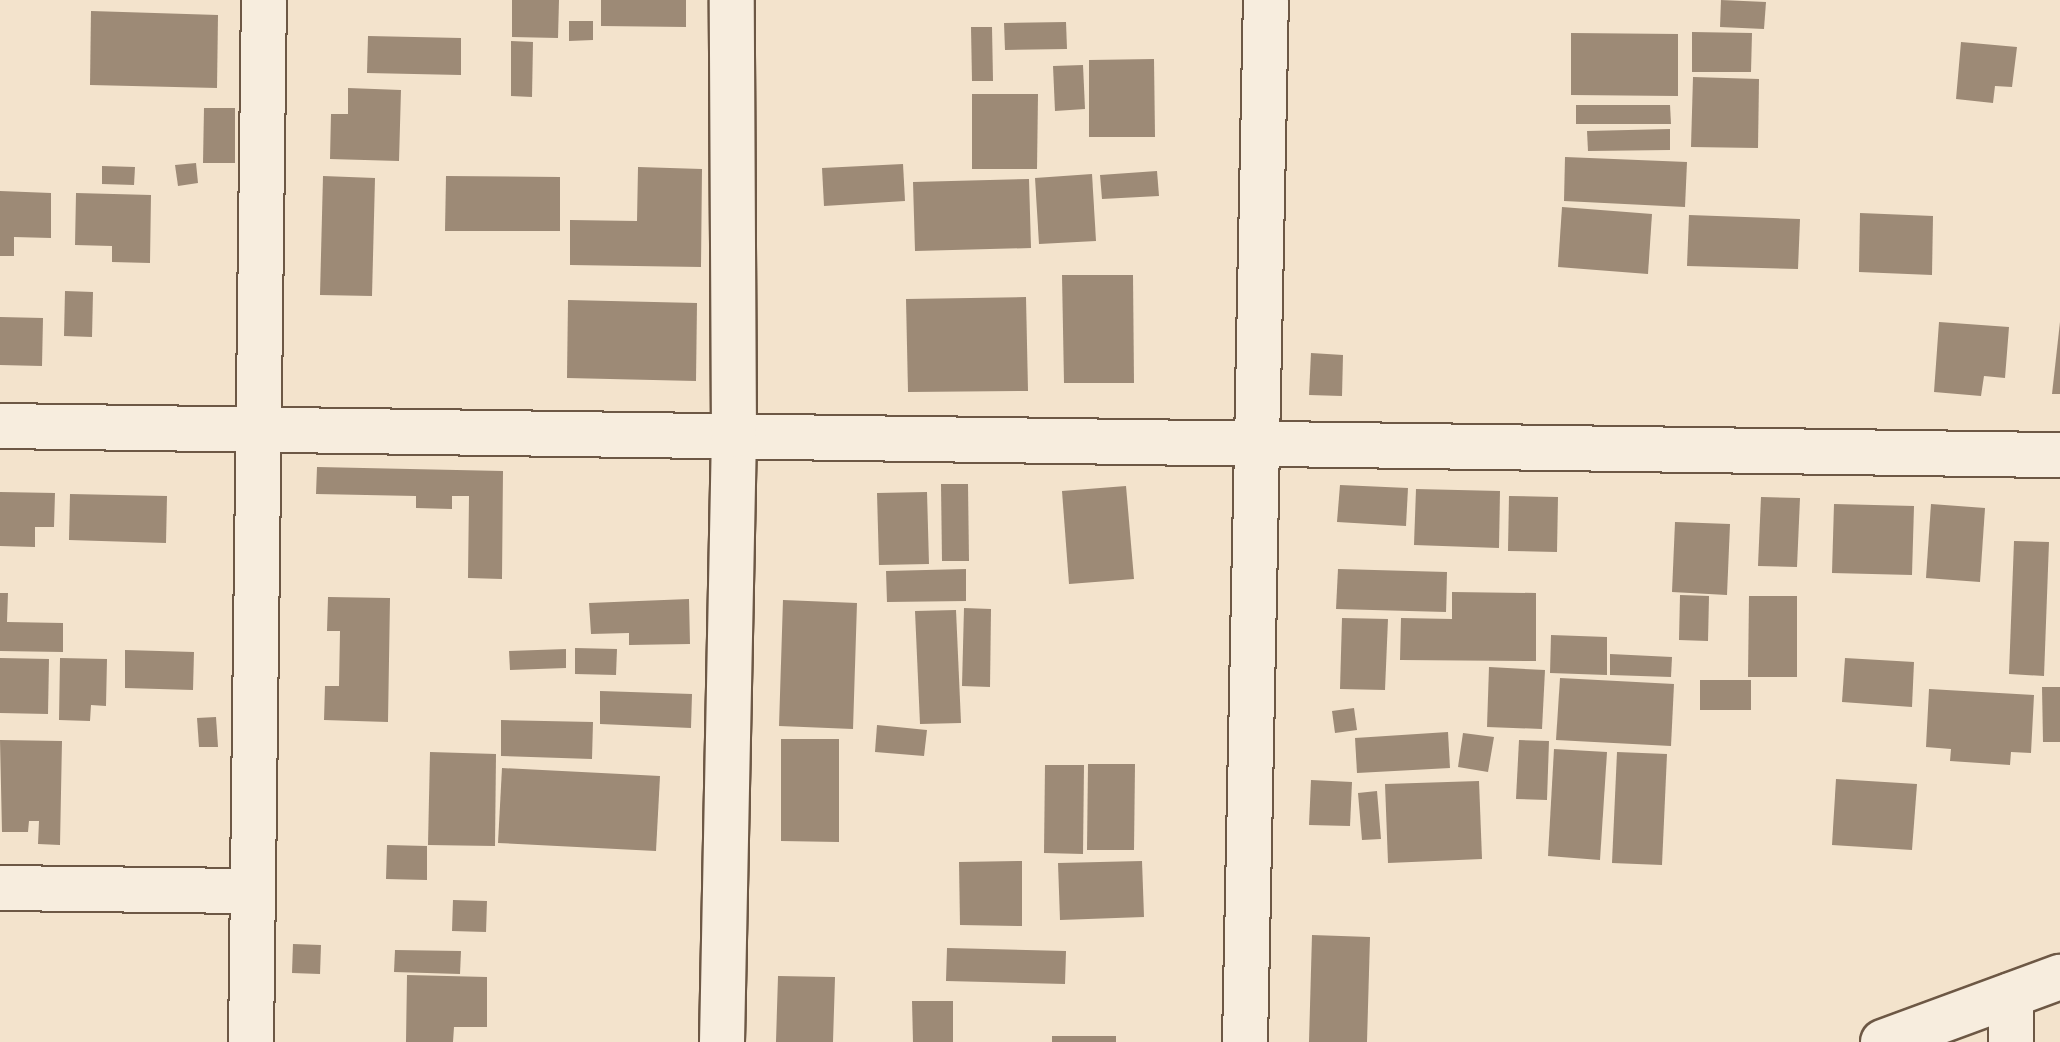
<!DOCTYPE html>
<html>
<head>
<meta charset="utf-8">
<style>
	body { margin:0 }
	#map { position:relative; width:2060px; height:1042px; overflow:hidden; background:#f3e3cc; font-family:Alegreya,serif }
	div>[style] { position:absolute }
	.building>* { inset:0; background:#9d8a76 }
	.roads { filter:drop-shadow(2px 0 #6d5845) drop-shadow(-2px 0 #6d5845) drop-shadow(0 2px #6d5845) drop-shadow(0 -2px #6d5845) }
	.minor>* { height:44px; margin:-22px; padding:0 22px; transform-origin:22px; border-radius:22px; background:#f7edde }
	span { translate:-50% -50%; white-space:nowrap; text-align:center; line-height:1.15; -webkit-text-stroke:8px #f7edde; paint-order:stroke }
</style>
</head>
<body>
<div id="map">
	<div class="building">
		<div style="clip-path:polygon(512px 0,559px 0,558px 38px,512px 37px)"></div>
		<div style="clip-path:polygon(601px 0,686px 0,686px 27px,601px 26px)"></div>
		<div style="clip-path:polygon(1721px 0,1766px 2px,1764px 29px,1720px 27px)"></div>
		<div style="clip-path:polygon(91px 11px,218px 15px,217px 88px,90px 85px)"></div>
		<div style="clip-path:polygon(569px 21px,593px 21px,593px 40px,569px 41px)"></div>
		<div style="clip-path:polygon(1066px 22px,1067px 49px,1005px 50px,1004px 23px)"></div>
		<div style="clip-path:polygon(971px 27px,992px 27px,993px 81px,972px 81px)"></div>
		<div style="clip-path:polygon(1692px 32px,1752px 33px,1751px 72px,1692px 72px)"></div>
		<div style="clip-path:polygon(1571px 33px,1678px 34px,1678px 96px,1571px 95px)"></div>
		<div style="clip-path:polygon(368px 36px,461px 38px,461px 75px,367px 73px)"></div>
		<div style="clip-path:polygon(511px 41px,533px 42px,532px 97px,511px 96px)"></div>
		<div style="clip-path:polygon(1961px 42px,2017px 47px,2012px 87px,1995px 86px,1993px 103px,1956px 99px)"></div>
		<div style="clip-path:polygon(1154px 59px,1155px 137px,1089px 137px,1089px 60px)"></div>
		<div style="clip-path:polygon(1083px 65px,1085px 109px,1055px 111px,1053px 66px)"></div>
		<div style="clip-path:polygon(1693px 77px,1759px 79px,1758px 148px,1691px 147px)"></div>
		<div style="clip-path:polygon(348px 88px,401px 90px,399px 161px,330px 159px,331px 114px,348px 114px)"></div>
		<div style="clip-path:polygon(972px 94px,1038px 94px,1037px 169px,972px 169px)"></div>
		<div style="clip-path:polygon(1576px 105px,1670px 105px,1671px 124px,1576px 124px)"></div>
		<div style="clip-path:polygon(204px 108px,235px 108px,235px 163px,203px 163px)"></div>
		<div style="clip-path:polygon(1670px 129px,1670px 150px,1588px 151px,1587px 131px)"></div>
		<div style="clip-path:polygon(1565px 157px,1687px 162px,1685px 207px,1564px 201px)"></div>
		<div style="clip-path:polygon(196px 163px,198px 183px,178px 186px,175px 165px)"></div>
		<div style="clip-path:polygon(903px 164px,905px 201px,824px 206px,822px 168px)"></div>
		<div style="clip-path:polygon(102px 166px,135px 167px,134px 185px,102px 184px)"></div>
		<div style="clip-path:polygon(638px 167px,702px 169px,701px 267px,570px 265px,570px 220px,637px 221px)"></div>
		<div style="clip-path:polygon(1157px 171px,1159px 196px,1102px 199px,1100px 175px)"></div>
		<div style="clip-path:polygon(1092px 174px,1096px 241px,1039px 244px,1035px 178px)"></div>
		<div style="clip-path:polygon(323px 176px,375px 178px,372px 296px,320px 295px)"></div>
		<div style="clip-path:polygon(446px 176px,560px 177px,560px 231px,445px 231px)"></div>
		<div style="clip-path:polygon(1029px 179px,1031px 248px,915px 251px,913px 182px)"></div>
		<div style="clip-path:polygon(0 191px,51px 193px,51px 238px,14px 237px,14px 256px,0 256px)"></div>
		<div style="clip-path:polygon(76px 193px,151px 195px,150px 263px,112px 262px,112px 246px,75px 245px)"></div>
		<div style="clip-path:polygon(1562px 207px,1652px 214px,1648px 274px,1558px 267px)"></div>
		<div style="clip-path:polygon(1860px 213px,1933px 216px,1932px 275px,1859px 272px)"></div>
		<div style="clip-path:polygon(1689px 215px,1800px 219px,1798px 269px,1687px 266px)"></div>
		<div style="clip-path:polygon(1062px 275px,1133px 275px,1134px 383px,1064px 383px)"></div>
		<div style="clip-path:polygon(65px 291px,93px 292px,92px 337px,64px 336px)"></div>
		<div style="clip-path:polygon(1026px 297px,1028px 391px,908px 392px,906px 299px)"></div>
		<div style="clip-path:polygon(568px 300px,697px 303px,696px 381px,567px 378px)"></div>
		<div style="clip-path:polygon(0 317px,43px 318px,42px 366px,0 365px)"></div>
		<div style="clip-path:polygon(1939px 322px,2009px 327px,2005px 378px,1984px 376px,1981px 396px,1934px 392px)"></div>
		<div style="clip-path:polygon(2060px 322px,2060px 394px,2052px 394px)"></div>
		<div style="clip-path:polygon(1311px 353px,1343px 355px,1342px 396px,1309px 395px)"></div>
		<div style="clip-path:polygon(317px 467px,503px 471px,502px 579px,468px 578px,469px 496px,452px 496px,452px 509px,416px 508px,416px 496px,316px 494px)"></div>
		<div style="clip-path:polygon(941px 484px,968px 484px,969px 561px,942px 561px)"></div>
		<div style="clip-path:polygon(1340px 485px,1408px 488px,1406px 526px,1337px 522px)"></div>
		<div style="clip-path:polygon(1126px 486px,1134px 579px,1069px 584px,1062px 491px)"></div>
		<div style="clip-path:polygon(1416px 489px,1500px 491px,1499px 548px,1414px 545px)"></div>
		<div style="clip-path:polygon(0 492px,55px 493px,54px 527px,35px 527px,35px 547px,0 546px)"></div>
		<div style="clip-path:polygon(927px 492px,929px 564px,879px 565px,877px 493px)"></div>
		<div style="clip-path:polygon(70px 494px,167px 496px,166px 543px,69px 540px)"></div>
		<div style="clip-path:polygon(1509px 496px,1558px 497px,1557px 552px,1508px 551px)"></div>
		<div style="clip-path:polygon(1761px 497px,1800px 498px,1797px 567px,1758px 566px)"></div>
		<div style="clip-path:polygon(1834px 504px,1914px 506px,1912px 575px,1832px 573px)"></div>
		<div style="clip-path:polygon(1931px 504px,1985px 508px,1980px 582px,1926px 578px)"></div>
		<div style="clip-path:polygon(1675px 522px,1730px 524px,1727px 595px,1672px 592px)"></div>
		<div style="clip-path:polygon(2014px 541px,2049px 542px,2044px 676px,2009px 674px)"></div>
		<div style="clip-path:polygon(966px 569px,966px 601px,887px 602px,886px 571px)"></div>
		<div style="clip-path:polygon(1338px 569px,1447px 572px,1446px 612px,1336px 609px)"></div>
		<div style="clip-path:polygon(1452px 592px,1536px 593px,1536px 661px,1400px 660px,1401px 618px,1452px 619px)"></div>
		<div style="clip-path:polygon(0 593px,8px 593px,7px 622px,63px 623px,63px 652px,0 651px)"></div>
		<div style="clip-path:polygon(1680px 595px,1709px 596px,1708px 641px,1679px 640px)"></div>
		<div style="clip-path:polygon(1749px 596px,1797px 596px,1797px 677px,1748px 677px)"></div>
		<div style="clip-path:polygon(328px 597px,390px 598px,388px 722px,324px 720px,325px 686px,339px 686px,340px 631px,327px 631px)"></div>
		<div style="clip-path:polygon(689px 599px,690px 644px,629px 645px,629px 633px,591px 634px,589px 603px)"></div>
		<div style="clip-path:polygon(783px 600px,857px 603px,853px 729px,779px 726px)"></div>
		<div style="clip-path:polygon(964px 608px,991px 609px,990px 687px,962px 686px)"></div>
		<div style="clip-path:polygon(956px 610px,961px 723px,920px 724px,915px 611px)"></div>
		<div style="clip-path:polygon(1342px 618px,1388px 619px,1385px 690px,1340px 689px)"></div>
		<div style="clip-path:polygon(1551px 635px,1607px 637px,1607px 675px,1550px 673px)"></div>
		<div style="clip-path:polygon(575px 648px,617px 649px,616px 675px,575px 674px)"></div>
		<div style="clip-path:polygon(566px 649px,566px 668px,510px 670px,509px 651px)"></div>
		<div style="clip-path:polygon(125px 650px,194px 652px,193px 690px,125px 688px)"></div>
		<div style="clip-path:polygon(1610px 654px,1672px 657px,1671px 677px,1610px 675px)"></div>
		<div style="clip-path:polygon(0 658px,49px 659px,48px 714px,0 713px)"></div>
		<div style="clip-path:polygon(60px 658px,107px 659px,106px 706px,91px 705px,90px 721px,59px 720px)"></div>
		<div style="clip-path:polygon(1845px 658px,1914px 662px,1912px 707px,1842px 702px)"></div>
		<div style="clip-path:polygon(1489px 667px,1545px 670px,1542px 729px,1487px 727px)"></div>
		<div style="clip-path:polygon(1560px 678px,1674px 684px,1671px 746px,1556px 740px)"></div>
		<div style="clip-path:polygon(1700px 680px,1751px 680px,1751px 710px,1700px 710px)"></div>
		<div style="clip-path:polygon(2042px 687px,2060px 687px,2060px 742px,2043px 742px)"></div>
		<div style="clip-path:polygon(1929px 689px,2034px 695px,2031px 753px,2011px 752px,2010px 765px,1950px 761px,1951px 749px,1926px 747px)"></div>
		<div style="clip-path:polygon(600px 691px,692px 694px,691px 728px,600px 724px)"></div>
		<div style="clip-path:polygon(1354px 708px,1357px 730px,1335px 733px,1332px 711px)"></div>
		<div style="clip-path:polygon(216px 717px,218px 747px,199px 747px,197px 718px)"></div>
		<div style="clip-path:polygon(501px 720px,593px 722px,592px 759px,501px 756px)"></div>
		<div style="clip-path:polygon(877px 725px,927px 730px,924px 756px,875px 752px)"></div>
		<div style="clip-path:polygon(1448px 732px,1450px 768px,1357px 773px,1355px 738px)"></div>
		<div style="clip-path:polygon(1463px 733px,1494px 737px,1488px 772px,1458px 767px)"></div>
		<div style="clip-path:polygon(781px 739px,839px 739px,839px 842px,781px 841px)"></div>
		<div style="clip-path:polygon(0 740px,62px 741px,60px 845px,38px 844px,39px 821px,29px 821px,28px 832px,2px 832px)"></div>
		<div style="clip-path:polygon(1519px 740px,1549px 741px,1547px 800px,1516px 799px)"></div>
		<div style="clip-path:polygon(1554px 749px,1607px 752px,1600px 860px,1548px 856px)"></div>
		<div style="clip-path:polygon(430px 752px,496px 754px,495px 846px,428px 845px)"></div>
		<div style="clip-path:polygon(1617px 752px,1667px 754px,1662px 865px,1612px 863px)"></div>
		<div style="clip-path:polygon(1088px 764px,1135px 764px,1134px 850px,1087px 850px)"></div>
		<div style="clip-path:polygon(1045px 765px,1084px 765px,1083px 854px,1044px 853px)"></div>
		<div style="clip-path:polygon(502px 768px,660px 776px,656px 851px,498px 843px)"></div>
		<div style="clip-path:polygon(1836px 779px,1917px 784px,1912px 850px,1832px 845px)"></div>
		<div style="clip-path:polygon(1311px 780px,1352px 782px,1350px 826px,1309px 825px)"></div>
		<div style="clip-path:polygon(1479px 781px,1482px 859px,1388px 863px,1385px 784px)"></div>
		<div style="clip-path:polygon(1377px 791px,1381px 839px,1362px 840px,1358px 793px)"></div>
		<div style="clip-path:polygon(387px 845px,427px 846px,427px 880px,386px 879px)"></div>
		<div style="clip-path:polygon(1022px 861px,1022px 926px,960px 925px,959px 862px)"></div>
		<div style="clip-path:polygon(1142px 861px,1144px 917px,1060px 920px,1058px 863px)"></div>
		<div style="clip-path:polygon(453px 900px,487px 901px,486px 932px,452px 931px)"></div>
		<div style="clip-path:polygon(1312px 935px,1370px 937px,1367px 1042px,1309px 1042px)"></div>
		<div style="clip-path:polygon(293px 944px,321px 945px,320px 974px,292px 973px)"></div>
		<div style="clip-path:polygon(947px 948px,1066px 951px,1065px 984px,946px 981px)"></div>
		<div style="clip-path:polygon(395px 950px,461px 951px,460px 974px,394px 972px)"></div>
		<div style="clip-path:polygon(407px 975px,487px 977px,487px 1027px,454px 1027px,453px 1042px,406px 1042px)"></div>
		<div style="clip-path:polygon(778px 976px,835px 977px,833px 1042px,776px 1042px)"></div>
		<div style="clip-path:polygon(912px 1001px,953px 1001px,953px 1042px,913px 1042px)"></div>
		<div style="clip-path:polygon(1052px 1036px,1116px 1036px,1116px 1042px,1052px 1042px)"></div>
	</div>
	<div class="roads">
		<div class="minor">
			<div style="left:0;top:426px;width:2060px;rotate:0.81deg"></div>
			<div style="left:0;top:888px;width:253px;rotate:0.7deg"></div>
			<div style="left:251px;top:1042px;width:1042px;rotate:-89.29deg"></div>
			<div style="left:722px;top:1042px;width:607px;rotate:-88.87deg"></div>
			<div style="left:734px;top:435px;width:435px;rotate:-90.3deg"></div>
			<div style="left:1245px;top:1042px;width:1042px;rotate:-88.85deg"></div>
			<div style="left:1883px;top:1042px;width:189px;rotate:-20.2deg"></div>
			<div style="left:2011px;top:1042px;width:47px;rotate:-90deg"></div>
		</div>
	</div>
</div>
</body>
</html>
